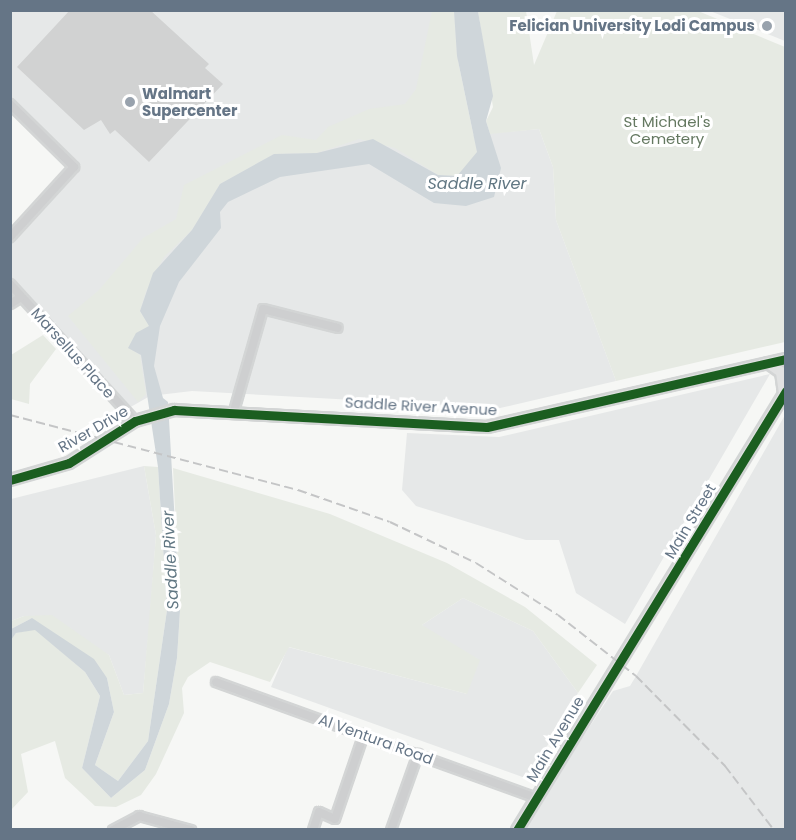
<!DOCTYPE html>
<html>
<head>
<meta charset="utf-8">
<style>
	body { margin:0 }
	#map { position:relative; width:796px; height:840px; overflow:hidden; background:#f6f7f5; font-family:Poppins,sans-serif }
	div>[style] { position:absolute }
	.built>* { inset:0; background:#e6e8e8 }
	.green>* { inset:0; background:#e6eae3 }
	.water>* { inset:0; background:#cfd6da }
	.building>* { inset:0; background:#d1d2d2 }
	.roads { filter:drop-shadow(2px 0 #d3d5d5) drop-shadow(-2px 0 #d3d5d5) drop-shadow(0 2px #d3d5d5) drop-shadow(0 -2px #d3d5d5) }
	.street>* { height:8px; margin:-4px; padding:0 4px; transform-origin:4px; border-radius:4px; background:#cecfd0 }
	.secondary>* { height:10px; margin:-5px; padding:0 5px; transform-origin:5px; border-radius:5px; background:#e1e2e2 }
	.rail>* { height:2px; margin-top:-1px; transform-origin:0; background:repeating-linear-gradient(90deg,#c4c5c6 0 9px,transparent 0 13.5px) }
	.cycleway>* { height:9px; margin:-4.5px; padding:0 4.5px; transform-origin:4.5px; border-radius:4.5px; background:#1b5e20 }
	.dots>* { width:16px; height:16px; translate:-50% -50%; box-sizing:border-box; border:3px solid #fff; border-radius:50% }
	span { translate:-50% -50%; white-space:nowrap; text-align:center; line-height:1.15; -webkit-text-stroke:6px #fff; paint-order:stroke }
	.poi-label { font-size:15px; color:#657586; font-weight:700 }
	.right { translate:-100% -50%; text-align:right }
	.left { translate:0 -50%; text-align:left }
	.park-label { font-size:15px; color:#647860 }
	.street-label { font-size:15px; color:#657586 }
	.water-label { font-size:16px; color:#617783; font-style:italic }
	.frame { position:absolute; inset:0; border:12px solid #657586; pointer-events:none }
</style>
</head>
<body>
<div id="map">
	<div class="built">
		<div style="clip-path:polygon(11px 11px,457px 11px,460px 136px,539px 129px,553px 167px,556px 220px,616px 381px,500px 408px,192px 391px,150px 396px,127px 409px,11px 283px,10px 240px,79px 166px,11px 102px)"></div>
		<div style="clip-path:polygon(710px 11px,785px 11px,785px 41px)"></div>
		<div style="clip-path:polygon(770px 374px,625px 624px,576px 593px,559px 540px,526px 540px,416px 506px,402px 490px,407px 433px,499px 437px)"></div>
		<div style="clip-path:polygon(785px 415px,785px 829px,522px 830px,613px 691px,630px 686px,636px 676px)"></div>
		<div style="clip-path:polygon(144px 466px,156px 535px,150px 617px,143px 693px,124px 695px,109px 655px,24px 616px,11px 621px,11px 499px)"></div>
		<div style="clip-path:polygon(463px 598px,533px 631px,578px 693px,528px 779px,271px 687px,288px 647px,467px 694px,422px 625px)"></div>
	</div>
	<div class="green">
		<div style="clip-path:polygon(432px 11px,454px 11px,457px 56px,477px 152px,468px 166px,457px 176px,438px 175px,395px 148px,359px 139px,317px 153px,274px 154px,220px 184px,192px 230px,164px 257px,146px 291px,140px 311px,149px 326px,129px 348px,140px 355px,146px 394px,138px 402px,68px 316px,99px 290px,143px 238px,176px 219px,184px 185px,282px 135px,316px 140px,328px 127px,369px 109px,405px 104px,416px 89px)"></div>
		<div style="clip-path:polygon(478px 11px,526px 11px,534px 65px,557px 11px,698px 11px,785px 47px,785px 342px,616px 381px,556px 220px,553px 167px,539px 129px,490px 134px,486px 121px,493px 107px)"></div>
		<div style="clip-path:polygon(43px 335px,56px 349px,30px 384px,29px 404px,11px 399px,11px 355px)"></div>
		<div style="clip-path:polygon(144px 466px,158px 467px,167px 610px,148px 741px,118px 781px,95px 765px,114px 712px,107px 678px,32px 618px,11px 629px,11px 621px,24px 616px,52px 615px,109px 655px,124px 695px,143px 693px,156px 535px)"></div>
		<div style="clip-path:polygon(173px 468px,330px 514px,447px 563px,525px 607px,597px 665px,578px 693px,533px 631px,463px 598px,422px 625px,480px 660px,467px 694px,289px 647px,270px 682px,210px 662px,188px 677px,182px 688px,184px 713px,156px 774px,141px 795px,116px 807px,95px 806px,65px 778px,55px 741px,21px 754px,28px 792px,11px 810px,10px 640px,16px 633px,35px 629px,85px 672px,100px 696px,82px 768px,111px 798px,145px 770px,169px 704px,177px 658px,180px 611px)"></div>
	</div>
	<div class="water">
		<div style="clip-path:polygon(454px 11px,478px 11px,479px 17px,493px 96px,486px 121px,501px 168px,494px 197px,466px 206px,434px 203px,369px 164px,280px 177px,228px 202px,220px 212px,221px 228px,179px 282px,160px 326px,154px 366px,163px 398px,168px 402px,180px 611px,177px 658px,169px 704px,145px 770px,111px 798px,82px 768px,100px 696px,85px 672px,35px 630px,16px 633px,11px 640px,11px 629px,32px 618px,94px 659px,107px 678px,114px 712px,95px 765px,118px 781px,148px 741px,167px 610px,158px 467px,141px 355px,128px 348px,136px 333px,149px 326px,140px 311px,153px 273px,192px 230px,220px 184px,274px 154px,317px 153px,373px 139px,438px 175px,457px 176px,477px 152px,457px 56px)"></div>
	</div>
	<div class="building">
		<div style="clip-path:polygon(70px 10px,150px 10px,209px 64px,205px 68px,223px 84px,149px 162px,115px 130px,110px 134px,101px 120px,84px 130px,17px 67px)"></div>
	</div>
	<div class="roads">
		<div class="street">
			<div style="left:10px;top:104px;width:90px;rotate:44.5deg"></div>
			<div style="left:74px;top:167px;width:95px;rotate:132.4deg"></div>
			<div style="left:10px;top:284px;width:185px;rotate:47.6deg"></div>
			<div style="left:10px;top:304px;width:13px;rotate:-32deg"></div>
			<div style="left:234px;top:411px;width:106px;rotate:-74.1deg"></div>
			<div style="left:263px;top:309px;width:77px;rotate:14.2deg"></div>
			<div style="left:216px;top:682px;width:340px;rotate:19.9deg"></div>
			<div style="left:113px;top:830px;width:30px;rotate:-28deg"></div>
			<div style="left:139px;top:816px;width:54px;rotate:15.1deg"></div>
			<div style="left:313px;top:830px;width:19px;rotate:-72deg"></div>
			<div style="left:319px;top:812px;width:17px;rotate:24deg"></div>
			<div style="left:335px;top:819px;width:90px;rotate:-71.2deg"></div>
			<div style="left:391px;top:830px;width:81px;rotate:-70.4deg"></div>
		</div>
		<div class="secondary">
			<div style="left:768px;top:363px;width:16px;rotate:35deg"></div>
			<div style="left:781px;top:372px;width:22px;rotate:82deg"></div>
			<div style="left:10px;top:480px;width:61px;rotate:-16.1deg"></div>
			<div style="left:69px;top:463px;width:78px;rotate:-32.5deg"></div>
			<div style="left:135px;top:421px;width:41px;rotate:-15.8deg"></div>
			<div style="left:174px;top:410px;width:313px;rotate:3.1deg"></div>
			<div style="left:487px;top:427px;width:307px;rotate:-12.8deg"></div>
			<div style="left:517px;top:830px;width:515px;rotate:-58.5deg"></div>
		</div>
	</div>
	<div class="rail">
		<div style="left:10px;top:415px;width:298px;rotate:14.6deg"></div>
		<div style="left:298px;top:490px;width:97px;rotate:19.2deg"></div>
		<div style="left:390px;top:522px;width:95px;rotate:25.5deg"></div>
		<div style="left:476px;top:563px;width:97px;rotate:32.4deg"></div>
		<div style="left:558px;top:615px;width:99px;rotate:38deg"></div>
		<div style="left:636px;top:676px;width:127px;rotate:45.3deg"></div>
		<div style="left:725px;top:766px;width:81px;rotate:52.6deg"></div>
	</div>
	<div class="cycleway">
		<div style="left:10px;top:480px;width:61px;rotate:-16.1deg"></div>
		<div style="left:69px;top:463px;width:78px;rotate:-32.5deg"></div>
		<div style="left:135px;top:421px;width:41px;rotate:-15.8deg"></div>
		<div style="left:174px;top:410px;width:313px;rotate:3.1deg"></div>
		<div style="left:487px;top:427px;width:307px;rotate:-12.8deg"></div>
		<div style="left:517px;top:830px;width:515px;rotate:-58.5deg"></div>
	</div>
	<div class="dots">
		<div style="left:767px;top:26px;background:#98a2ad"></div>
		<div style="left:130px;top:102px;background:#98a2ad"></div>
	</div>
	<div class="poi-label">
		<span class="right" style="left:755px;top:26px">Felician University Lodi Campus</span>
		<span class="left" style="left:142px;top:102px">Walmart<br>Supercenter</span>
	</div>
	<div class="park-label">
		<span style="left:667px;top:130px">St Michael's<br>Cemetery</span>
	</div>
	<div class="street-label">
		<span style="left:73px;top:353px;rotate:48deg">Marsellus Place</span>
		<span style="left:421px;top:406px;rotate:3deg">Saddle River Avenue</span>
		<span style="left:93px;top:429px;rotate:-30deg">River Drive</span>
		<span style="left:690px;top:521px;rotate:-59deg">Main Street</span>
		<span style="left:376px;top:739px;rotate:20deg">Al Ventura Road</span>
		<span style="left:555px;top:739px;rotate:-59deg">Main Avenue</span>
	</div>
	<div class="water-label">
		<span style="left:477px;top:184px">Saddle River</span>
		<span style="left:171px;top:560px;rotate:-93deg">Saddle River</span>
	</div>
	<div class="frame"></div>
</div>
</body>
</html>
